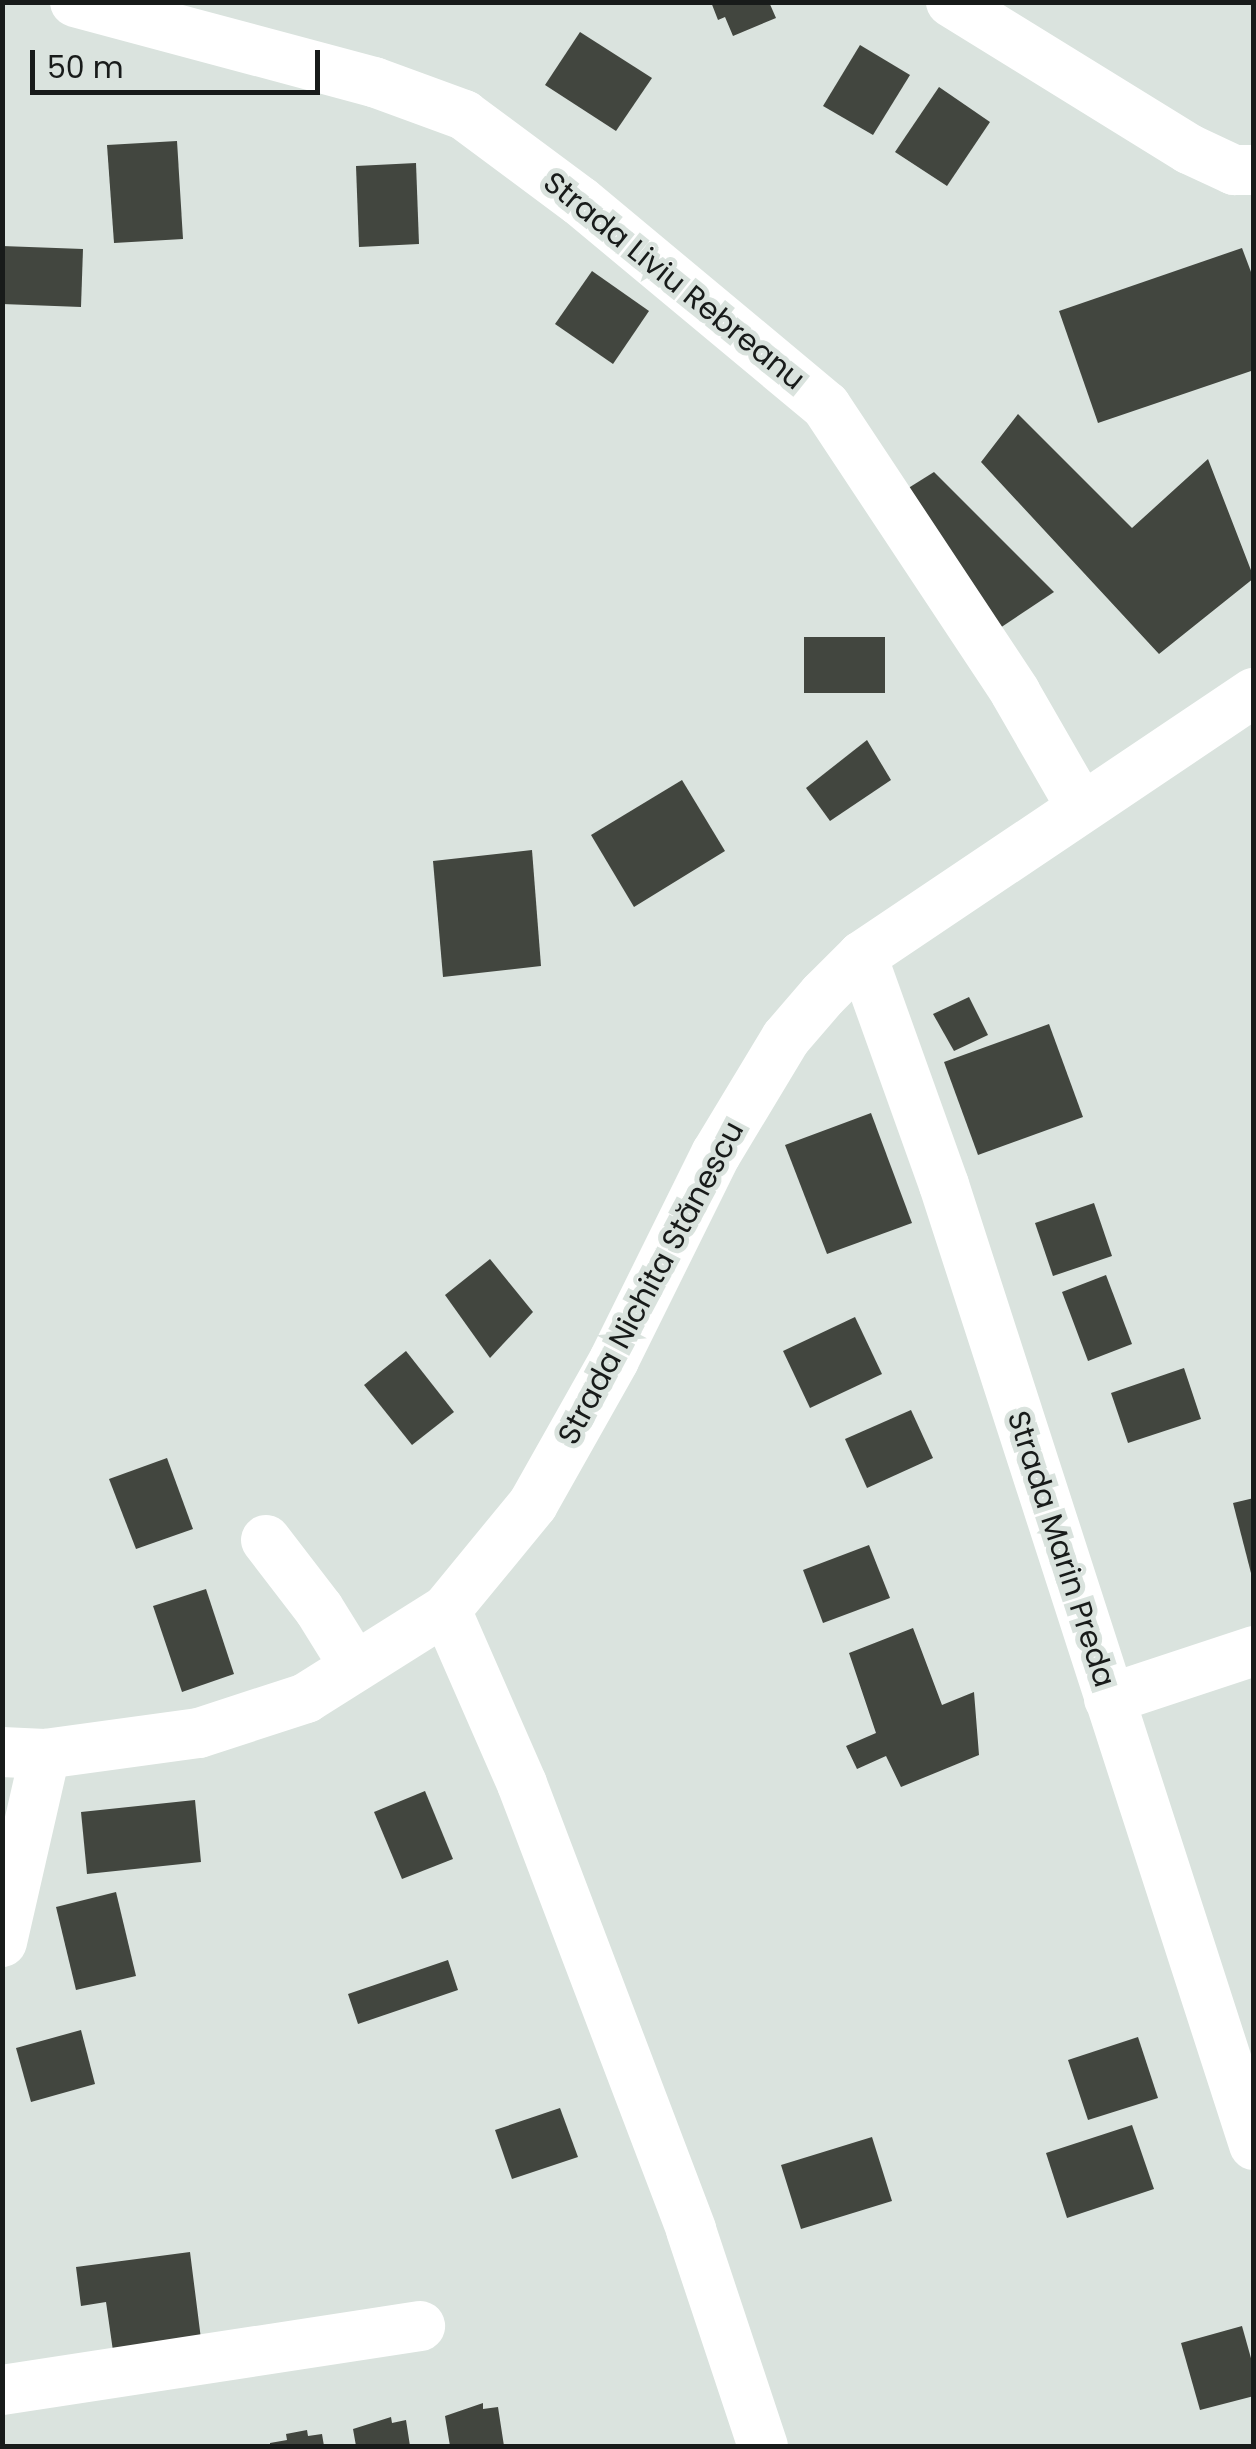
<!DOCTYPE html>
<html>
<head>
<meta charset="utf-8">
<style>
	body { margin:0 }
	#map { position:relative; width:1256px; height:2449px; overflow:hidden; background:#dae3de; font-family:Poppins,sans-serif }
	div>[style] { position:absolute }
	.building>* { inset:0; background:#42463f }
	.minor>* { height:50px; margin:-25px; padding:0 25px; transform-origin:25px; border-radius:25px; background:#fff }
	span { translate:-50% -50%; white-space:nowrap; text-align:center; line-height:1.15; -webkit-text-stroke:10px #dae3de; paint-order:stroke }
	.street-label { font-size:30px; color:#181b1a }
	.frame { position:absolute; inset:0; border:5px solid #181b1a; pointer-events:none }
	.scale { position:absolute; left:30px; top:50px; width:290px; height:45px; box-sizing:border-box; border:5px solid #181b1a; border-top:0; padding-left:12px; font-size:30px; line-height:35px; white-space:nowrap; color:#181b1a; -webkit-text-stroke:8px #dae3de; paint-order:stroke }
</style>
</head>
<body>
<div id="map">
	<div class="building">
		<div style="clip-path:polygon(711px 2px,769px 2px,776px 18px,733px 36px,725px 17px,718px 20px)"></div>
		<div style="clip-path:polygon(580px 32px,652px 78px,616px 131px,545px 85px)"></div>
		<div style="clip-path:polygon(860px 45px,910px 75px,873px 135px,823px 106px)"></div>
		<div style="clip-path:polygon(939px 87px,990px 122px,947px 186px,895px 152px)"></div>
		<div style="clip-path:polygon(177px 141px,183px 239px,114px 243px,107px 145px)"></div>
		<div style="clip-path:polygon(416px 163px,419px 244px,359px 247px,356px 166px)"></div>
		<div style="clip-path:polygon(2px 246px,83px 249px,81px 307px,2px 304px)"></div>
		<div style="clip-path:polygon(1242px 248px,1254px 280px,1254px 370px,1098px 423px,1059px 311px)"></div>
		<div style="clip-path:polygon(592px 271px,649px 311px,613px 364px,555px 324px)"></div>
		<div style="clip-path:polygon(1018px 414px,1132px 528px,1208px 459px,1254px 578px,1159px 654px,981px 462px)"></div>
		<div style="clip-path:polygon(934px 472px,1054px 592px,1000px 628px,902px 492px)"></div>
		<div style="clip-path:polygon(804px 637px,885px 637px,885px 693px,804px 693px)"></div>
		<div style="clip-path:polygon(867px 740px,891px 780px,830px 821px,806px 788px)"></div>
		<div style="clip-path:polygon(682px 780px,725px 851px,634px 907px,591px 835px)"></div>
		<div style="clip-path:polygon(532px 850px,541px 966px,443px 977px,433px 861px)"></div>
		<div style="clip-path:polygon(969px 997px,988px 1035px,954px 1051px,933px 1014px)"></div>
		<div style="clip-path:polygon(1049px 1024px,1083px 1117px,978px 1155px,944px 1062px)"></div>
		<div style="clip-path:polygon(871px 1113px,912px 1223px,827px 1254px,785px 1145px)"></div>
		<div style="clip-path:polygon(1094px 1203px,1112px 1256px,1053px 1276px,1035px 1223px)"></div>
		<div style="clip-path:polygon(490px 1259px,533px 1312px,490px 1358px,445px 1295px)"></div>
		<div style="clip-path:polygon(1106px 1275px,1132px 1344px,1088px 1361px,1062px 1292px)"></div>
		<div style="clip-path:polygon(855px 1317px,882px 1374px,810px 1408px,783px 1351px)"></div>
		<div style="clip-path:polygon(406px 1351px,454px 1412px,412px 1445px,364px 1385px)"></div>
		<div style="clip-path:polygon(1184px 1368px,1201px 1419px,1128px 1443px,1111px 1393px)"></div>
		<div style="clip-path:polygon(911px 1410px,933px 1458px,867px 1488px,845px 1439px)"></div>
		<div style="clip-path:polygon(167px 1458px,193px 1529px,136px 1549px,109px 1479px)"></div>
		<div style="clip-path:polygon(1254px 1498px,1254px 1577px,1252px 1577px,1233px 1503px)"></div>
		<div style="clip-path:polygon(869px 1545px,890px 1598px,823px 1623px,803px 1570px)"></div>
		<div style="clip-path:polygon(206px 1589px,234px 1674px,182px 1692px,153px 1606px)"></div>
		<div style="clip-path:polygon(913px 1628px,942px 1705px,974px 1692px,979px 1755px,901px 1787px,886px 1756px,857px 1769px,846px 1746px,876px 1733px,849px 1653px)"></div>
		<div style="clip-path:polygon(425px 1791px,453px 1859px,402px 1879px,374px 1812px)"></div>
		<div style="clip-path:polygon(195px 1800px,201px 1862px,87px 1874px,81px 1812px)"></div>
		<div style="clip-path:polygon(116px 1892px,136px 1976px,76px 1990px,56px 1907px)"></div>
		<div style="clip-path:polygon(448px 1960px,458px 1990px,358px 2024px,348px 1994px)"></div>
		<div style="clip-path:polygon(81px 2030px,95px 2084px,31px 2102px,16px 2048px)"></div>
		<div style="clip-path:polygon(1138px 2037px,1158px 2098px,1088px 2120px,1068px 2060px)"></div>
		<div style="clip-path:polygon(560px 2108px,578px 2157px,512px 2179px,495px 2130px)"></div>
		<div style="clip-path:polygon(1132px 2125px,1154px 2189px,1067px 2218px,1046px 2153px)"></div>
		<div style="clip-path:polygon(872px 2137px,892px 2201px,801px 2229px,781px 2165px)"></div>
		<div style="clip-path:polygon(190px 2252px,201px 2339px,113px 2351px,106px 2302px,81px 2306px,76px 2267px)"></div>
		<div style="clip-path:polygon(1242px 2326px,1254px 2369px,1254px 2396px,1200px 2410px,1181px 2343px)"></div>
		<div style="clip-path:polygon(483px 2403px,483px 2409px,498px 2407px,504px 2446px,450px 2446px,445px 2416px)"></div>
		<div style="clip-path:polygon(391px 2417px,392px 2423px,406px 2420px,410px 2446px,356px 2446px,353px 2429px)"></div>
		<div style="clip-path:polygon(307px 2430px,308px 2436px,322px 2434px,324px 2446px,270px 2446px,270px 2443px,287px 2440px,286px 2434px)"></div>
	</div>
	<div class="minor">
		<div style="left:75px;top:2px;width:310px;rotate:15deg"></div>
		<div style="left:374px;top:82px;width:96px;rotate:20.1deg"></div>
		<div style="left:464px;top:115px;width:144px;rotate:36.6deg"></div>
		<div style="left:580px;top:201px;width:320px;rotate:39.8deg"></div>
		<div style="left:826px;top:406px;width:343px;rotate:56.5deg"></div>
		<div style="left:1015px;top:692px;width:133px;rotate:60.1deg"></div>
		<div style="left:951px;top:2px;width:280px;rotate:31.7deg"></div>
		<div style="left:1189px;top:149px;width:50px;rotate:25deg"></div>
		<div style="left:1234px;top:170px;width:20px"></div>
		<div style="left:862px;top:956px;width:243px;rotate:70.3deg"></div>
		<div style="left:944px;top:1185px;width:1009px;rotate:72.1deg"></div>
		<div style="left:266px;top:1540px;width:87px;rotate:52.5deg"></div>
		<div style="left:319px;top:1609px;width:68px;rotate:58.2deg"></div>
		<div style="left:446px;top:1610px;width:190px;rotate:66.4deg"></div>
		<div style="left:522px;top:1784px;width:477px;rotate:69.2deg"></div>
		<div style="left:691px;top:2230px;width:228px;rotate:71.6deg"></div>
		<div style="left:1109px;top:1699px;width:153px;rotate:-18.3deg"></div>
		<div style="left:2px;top:1752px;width:43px;rotate:2.7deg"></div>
		<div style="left:45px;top:1754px;width:155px;rotate:-7.8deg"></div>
		<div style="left:199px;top:1733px;width:113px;rotate:-18.1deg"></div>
		<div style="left:306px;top:1698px;width:165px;rotate:-32.2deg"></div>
		<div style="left:446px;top:1610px;width:137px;rotate:-50.6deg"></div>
		<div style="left:533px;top:1504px;width:165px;rotate:-60.6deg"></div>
		<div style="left:614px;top:1360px;width:230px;rotate:-63.7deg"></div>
		<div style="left:716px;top:1154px;width:135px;rotate:-58.9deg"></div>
		<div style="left:786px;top:1038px;width:57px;rotate:-49.3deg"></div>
		<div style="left:823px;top:995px;width:55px;rotate:-45deg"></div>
		<div style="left:862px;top:956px;width:472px;rotate:-33.9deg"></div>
		<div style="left:2px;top:1942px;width:193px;rotate:-77.1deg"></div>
		<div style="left:2px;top:2390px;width:423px;rotate:-8.7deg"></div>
	</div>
	<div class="street-label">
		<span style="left:674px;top:281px;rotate:39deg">Strada Liviu Rebreanu</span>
		<span style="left:651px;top:1283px;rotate:-62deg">Strada Nichita Stănescu</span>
		<span style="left:1061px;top:1549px;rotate:72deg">Strada Marin Preda</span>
	</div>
	<div class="frame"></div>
	<div class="scale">50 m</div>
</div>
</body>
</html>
